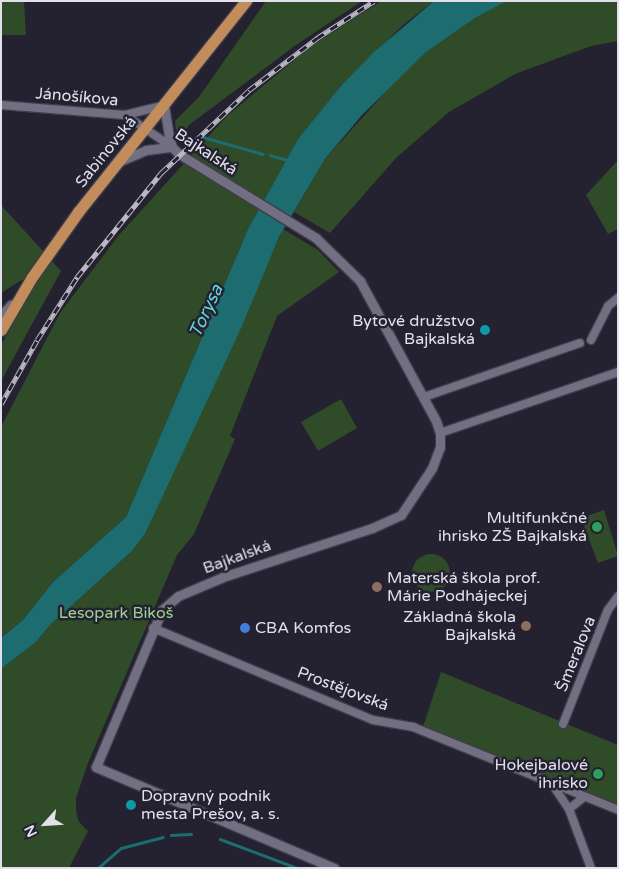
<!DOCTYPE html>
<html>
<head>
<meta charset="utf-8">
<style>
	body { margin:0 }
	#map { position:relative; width:619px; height:869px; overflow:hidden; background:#242131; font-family:"Varela Round",sans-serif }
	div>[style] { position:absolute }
	.green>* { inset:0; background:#304b28 }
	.round { border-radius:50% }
	.water>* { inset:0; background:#1c6c70 }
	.stream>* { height:2.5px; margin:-1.25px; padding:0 1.25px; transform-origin:1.25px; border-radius:1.25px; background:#1c6c70 }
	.roads { filter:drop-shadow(1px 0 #403d4b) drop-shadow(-1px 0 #403d4b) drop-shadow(0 1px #403d4b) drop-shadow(0 -1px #403d4b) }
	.minor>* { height:8px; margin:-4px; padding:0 4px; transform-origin:4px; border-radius:4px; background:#736f83 }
	.tertiary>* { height:9px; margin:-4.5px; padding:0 4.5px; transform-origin:4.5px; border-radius:4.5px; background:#736f83 }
	.primary>* { height:11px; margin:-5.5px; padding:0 5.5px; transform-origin:5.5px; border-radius:5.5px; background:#c28d5b }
	.rail>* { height:4.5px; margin-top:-2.25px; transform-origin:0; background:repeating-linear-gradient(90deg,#242131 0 8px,#bbb8c4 0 16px); box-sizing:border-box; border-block:1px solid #bbb8c4 }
	.dots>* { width:14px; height:14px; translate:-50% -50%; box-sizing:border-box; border:2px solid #242131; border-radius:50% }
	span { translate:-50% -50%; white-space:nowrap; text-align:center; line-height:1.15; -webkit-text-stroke:5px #242131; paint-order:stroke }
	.street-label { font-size:16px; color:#e2e0eb }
	.poi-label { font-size:16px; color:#e2e0eb }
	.right { translate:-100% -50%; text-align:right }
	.left { translate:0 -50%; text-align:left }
	.park-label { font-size:16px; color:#9fd290 }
	.water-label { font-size:18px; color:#61d4db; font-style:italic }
	.frame { position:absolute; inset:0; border:2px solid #e2e0eb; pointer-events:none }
	.north { position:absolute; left:20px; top:799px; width:50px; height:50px; -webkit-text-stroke:4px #242131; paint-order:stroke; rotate:244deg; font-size:14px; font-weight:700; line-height:20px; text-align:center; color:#e2e0eb }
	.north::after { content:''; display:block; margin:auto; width:18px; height:22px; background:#e2e0eb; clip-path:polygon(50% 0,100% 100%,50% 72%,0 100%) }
</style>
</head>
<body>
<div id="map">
	<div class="green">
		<div style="clip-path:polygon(1px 1px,24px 1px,26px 35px,1px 35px)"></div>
		<div style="clip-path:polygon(266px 1px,362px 1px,296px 45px,189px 125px,177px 143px,175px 121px,199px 97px)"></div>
		<div style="clip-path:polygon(381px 1px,434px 1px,404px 24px,339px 88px,298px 139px,248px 229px,126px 517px,53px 582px,23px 620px,1px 638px,1px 427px,60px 313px,119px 235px,227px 116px,311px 46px)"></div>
		<div style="clip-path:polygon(507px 1px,618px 1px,618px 41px,591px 46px,515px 74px,449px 112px,396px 158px,330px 233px,294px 212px,325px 159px,398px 78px,425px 53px,475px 18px)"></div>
		<div style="clip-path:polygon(618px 160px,618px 229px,608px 234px,586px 195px)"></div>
		<div style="clip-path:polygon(1px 205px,61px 271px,1px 381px,1px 345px,16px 318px,11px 316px,38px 270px,1px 293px)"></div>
		<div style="clip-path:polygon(283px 229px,318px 250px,339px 272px,277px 316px,230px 436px,235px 439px,194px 534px,177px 555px,88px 763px,76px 798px,76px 811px,79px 822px,88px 831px,69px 868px,1px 868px,1px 669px,36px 642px,50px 625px,132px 551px,145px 534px)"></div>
		<div style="clip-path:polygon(341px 399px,357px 428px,318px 451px,301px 422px)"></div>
		<div style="clip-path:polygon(604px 510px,618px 556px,598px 563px,581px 518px)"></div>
		<div class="round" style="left:412px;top:554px;width:38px;height:38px"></div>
		<div style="clip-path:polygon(441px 672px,618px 745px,618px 809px,421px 733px)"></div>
	</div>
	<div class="water">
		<div style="clip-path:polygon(434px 1px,507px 1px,475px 18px,425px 53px,362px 115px,325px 159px,279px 237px,242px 326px,145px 534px,132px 551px,50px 625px,36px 642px,1px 669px,1px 638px,23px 620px,53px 582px,126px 517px,248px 229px,298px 139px,339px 88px,374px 52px)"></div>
	</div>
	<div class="stream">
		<div style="left:203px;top:137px;width:62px;rotate:15.8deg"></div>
		<div style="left:270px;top:155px;width:19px;rotate:16deg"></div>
		<div style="left:171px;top:835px;width:20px;rotate:-3deg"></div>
		<div style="left:220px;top:839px;width:82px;rotate:20.6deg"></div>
		<div style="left:98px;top:868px;width:30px;rotate:-41deg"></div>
		<div style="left:121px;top:848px;width:43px;rotate:-14.7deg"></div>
	</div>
	<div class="roads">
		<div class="minor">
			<div style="left:1px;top:105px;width:124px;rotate:4.6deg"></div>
			<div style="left:125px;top:115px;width:57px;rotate:34.2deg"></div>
			<div style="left:125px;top:115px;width:38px;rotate:-14deg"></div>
			<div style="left:1px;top:316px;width:15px;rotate:-48deg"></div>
			<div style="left:591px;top:340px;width:38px;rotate:-63deg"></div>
			<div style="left:608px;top:306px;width:13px;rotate:-39deg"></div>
			<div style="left:424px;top:397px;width:165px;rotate:-19.1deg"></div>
			<div style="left:440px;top:433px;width:188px;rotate:-18.9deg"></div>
			<div style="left:153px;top:628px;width:238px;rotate:22.7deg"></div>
			<div style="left:373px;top:720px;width:41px;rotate:9.9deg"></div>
			<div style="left:413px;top:727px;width:221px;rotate:22deg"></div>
			<div style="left:563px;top:724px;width:123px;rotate:-68.5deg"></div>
			<div style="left:608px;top:610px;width:17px;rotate:-54deg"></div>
			<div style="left:552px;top:784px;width:30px;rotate:56deg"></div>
			<div style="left:569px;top:809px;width:63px;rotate:69.6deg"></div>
			<div style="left:569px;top:809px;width:19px;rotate:-39deg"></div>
		</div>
		<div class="tertiary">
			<div style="left:164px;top:105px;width:32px;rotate:81deg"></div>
			<div style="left:169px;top:137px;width:10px;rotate:73deg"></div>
			<div style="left:172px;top:147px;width:10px;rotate:45deg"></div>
			<div style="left:179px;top:154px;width:161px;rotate:31.5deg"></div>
			<div style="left:316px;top:238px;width:62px;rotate:44.3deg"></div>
			<div style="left:360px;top:281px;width:159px;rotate:61.5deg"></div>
			<div style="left:436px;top:421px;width:13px;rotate:72deg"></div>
			<div style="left:440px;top:433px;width:14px;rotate:90deg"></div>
			<div style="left:440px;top:447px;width:22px;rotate:111deg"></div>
			<div style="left:432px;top:468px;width:56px;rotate:123.4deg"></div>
			<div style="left:401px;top:515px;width:32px;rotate:156deg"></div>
			<div style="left:372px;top:528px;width:157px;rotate:161.8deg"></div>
			<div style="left:223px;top:577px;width:49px;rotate:157.1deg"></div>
			<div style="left:178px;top:596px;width:21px;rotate:139deg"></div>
			<div style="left:162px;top:610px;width:170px;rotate:112.8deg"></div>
			<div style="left:96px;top:767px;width:259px;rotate:23deg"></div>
			<div style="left:120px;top:161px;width:28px;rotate:-23deg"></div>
			<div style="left:146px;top:150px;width:26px;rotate:-7deg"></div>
		</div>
		<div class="primary">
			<div style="left:1px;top:330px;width:61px;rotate:-59.7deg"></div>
			<div style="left:32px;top:277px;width:80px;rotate:-54.7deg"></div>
			<div style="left:78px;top:212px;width:270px;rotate:-51.5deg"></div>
		</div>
	</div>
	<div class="rail">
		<div style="left:1px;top:404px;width:73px;rotate:-60.6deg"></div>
		<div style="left:37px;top:340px;width:75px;rotate:-57.6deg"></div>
		<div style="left:77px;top:277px;width:134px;rotate:-51.1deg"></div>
		<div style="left:161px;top:173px;width:121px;rotate:-43.3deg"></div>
		<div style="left:249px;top:90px;width:86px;rotate:-37.4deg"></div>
		<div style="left:317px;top:38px;width:68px;rotate:-33deg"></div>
	</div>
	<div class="dots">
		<div style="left:485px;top:330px;background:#0f9aa8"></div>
		<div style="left:597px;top:527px;background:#2e9e5b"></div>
		<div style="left:377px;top:587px;background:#8d6e63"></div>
		<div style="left:526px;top:626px;background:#8d6e63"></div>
		<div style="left:245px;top:628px;background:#3f7fe0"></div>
		<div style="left:598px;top:774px;background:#2e9e5b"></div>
		<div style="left:131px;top:805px;background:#0f9aa8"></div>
	</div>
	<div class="street-label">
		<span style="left:77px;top:97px;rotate:5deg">Jánošíkova</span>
		<span style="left:106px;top:152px;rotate:-51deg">Sabinovská</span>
		<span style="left:206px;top:152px;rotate:33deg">Bajkalská</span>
		<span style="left:237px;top:557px;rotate:-20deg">Bajkalská</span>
		<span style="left:576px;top:654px;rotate:-68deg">Šmeralova</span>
		<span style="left:343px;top:689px;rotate:21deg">Prostějovská</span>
	</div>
	<div class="poi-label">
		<span class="right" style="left:475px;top:330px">Bytové družstvo<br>Bajkalská</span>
		<span class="right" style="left:587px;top:527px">Multifunkčné<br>ihrisko ZŠ Bajkalská</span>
		<span class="left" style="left:387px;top:587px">Materská škola prof.<br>Márie Podhájeckej</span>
		<span class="right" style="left:516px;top:626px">Základná škola<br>Bajkalská</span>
		<span class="left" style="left:255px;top:628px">CBA Komfos</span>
		<span class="right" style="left:588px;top:774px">Hokejbalové<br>ihrisko</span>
		<span class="left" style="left:141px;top:805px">Dopravný podnik<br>mesta Prešov, a. s.</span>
	</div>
	<div class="park-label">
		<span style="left:116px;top:613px">Lesopark Bikoš</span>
	</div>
	<div class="water-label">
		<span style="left:206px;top:311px;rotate:-65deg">Torysa</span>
	</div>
	<div class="frame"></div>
	<div class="north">N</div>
</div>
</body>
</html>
